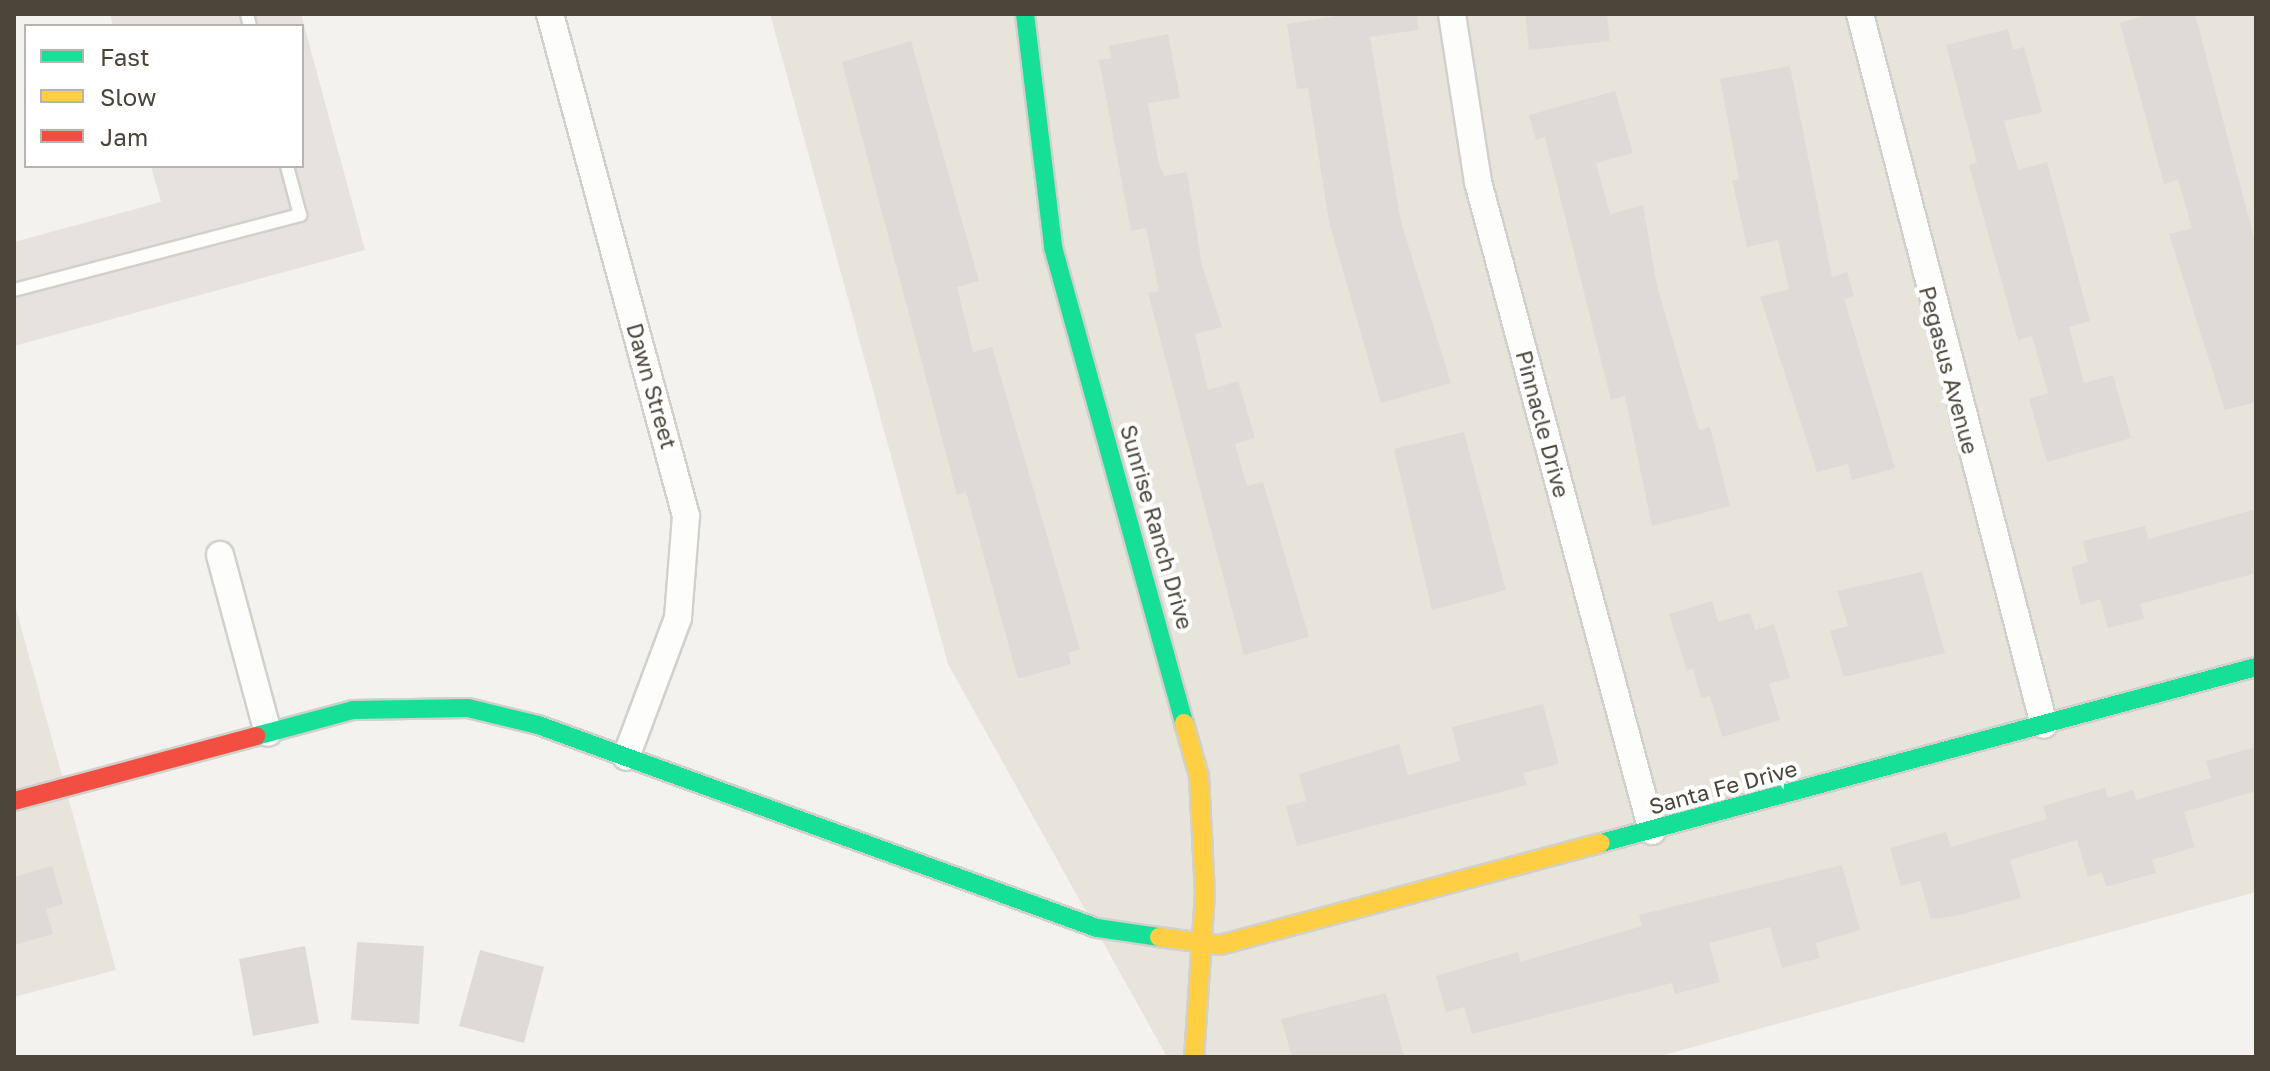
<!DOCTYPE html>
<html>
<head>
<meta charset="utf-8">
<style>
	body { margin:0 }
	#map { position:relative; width:2270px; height:1071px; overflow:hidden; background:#f4f2ee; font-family:"Golos Text",sans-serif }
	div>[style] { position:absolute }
	.residential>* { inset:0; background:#e7e4dc }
	.parking>* { inset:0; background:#e6e3df }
	.building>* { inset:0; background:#dedbd6 }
	.roads { filter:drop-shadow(2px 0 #d2d0cb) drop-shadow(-2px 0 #d2d0cb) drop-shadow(0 2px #d2d0cb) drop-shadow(0 -2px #d2d0cb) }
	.lane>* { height:12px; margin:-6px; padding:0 6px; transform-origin:6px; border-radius:6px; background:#fdfdfc }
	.street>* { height:26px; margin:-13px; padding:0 13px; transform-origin:13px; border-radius:13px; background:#fdfdfc }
	.fast>* { height:18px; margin:-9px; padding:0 9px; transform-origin:9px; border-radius:9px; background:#16e098 }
	.slow>* { height:18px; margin:-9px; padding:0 9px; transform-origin:9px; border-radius:9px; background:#ffcf43 }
	.jam>* { height:18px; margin:-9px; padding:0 9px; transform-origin:9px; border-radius:9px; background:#f24e42 }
	span { translate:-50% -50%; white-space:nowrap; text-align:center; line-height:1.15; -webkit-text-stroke:8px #fff; paint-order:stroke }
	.street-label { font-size:22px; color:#4b4439 }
	.frame { position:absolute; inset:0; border:16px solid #4b4439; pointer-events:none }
	.legend { position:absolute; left:24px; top:24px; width:280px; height:144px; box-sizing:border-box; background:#fff; border:2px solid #b7b4b0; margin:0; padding:10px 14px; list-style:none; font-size:24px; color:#4b4439 }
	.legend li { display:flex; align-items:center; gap:16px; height:40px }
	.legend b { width:40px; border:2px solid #b7b4b0 }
</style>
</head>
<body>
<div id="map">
	<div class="residential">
		<div style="clip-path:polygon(770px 14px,2256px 14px,2256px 892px,1657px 1057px,1167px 1057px,948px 664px)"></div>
		<div style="clip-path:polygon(14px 602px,116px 970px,14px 997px)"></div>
	</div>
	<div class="parking">
		<div style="clip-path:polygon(110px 14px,301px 14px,365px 250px,14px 346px,14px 242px,161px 202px,151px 166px,302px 166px,302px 26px,113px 26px)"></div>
	</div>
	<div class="building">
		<div style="clip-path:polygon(1350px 14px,1417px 14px,1418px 30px,1370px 37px,1401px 222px,1451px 383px,1381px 403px,1329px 222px,1308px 88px,1297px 89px,1287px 24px)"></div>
		<div style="clip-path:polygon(1525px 14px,1607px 14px,1610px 41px,1529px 50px)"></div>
		<div style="clip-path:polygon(2150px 14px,2195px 14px,2256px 245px,2256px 402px,2225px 410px,2169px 234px,2192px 228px,2178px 180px,2164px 184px,2120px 23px)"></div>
		<div style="clip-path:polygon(2008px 29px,2013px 50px,2024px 47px,2042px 112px,2004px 121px,2018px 170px,2047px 162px,2090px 321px,2069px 327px,2084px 383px,2113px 375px,2131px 438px,2047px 462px,2029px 399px,2048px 393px,2032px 336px,2018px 340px,1969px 165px,1977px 163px,1946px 45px)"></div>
		<div style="clip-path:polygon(1168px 34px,1180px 98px,1148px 103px,1158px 160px,1164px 176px,1187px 172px,1202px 265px,1222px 327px,1195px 334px,1208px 390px,1238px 381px,1255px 438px,1235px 444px,1247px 486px,1263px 482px,1309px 637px,1244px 655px,1148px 293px,1159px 291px,1146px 228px,1131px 231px,1099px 60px,1111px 58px,1109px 46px)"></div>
		<div style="clip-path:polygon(911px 41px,979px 281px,957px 287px,973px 352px,992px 347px,1080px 649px,1068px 653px,1071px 664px,1018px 679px,966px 492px,957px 495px,842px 62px)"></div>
		<div style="clip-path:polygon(1790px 66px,1832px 277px,1847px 272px,1854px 296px,1844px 299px,1895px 468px,1852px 480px,1848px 464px,1817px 472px,1760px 297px,1789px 289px,1778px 240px,1747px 247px,1732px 180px,1739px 179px,1720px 79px)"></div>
		<div style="clip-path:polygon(1615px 91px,1633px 153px,1596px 163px,1610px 214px,1643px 205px,1657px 286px,1699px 430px,1710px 427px,1730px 506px,1652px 526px,1625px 396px,1611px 400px,1545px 137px,1536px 140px,1529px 115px)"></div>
		<div style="clip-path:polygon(1464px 432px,1506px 590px,1432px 610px,1394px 449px)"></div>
		<div style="clip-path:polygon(2256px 509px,2256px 573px,2140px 604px,2144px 619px,2108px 628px,2100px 599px,2081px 605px,2071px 567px,2088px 562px,2083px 541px,2145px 526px,2148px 539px)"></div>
		<div style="clip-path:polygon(1922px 572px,1945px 653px,1844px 677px,1830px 631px,1848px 626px,1837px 591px)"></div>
		<div style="clip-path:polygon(1712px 601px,1718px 622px,1750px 613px,1755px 630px,1774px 624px,1790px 678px,1769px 684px,1780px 720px,1722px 737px,1710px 696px,1701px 698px,1693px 669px,1687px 671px,1669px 614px)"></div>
		<div style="clip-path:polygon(1543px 704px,1559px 764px,1523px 773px,1527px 785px,1297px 846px,1286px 806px,1306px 801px,1299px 774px,1399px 744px,1408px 775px,1460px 761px,1452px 727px)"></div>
		<div style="clip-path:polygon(2256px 747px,2256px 791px,2184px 812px,2195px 847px,2152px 860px,2156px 873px,2106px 887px,2102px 872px,2088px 877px,2077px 840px,2010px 860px,2021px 898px,1955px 916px,1931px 919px,1920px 881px,1901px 886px,1890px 848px,1946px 832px,1951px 847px,2047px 819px,2043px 806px,2105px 788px,2108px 798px,2133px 790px,2136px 800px,2211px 778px,2206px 761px)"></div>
		<div style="clip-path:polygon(1842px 865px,1860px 930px,1816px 943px,1820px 958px,1782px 968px,1770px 927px,1709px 943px,1720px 982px,1675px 994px,1672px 983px,1472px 1034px,1464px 1007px,1446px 1012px,1436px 976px,1518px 952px,1521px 962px,1642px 926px,1639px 915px)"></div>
		<div style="clip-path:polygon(52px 866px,63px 904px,46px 909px,53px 934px,14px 945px,14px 877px)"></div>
		<div style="clip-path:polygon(357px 942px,424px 946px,419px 1024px,351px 1020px)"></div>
		<div style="clip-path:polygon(305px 946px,319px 1023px,253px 1036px,239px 959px)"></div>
		<div style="clip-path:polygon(480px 950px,544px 967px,524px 1043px,459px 1026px)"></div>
		<div style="clip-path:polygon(1386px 993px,1404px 1057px,1292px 1057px,1281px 1019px)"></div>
	</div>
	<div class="roads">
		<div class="lane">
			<div style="left:247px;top:14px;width:12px;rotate:76deg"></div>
			<div style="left:14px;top:290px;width:296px;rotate:-14.7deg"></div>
			<div style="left:300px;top:215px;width:51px;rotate:-104.9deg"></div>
		</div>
		<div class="street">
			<div style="left:550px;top:14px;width:520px;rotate:74.84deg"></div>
			<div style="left:686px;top:516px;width:102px;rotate:94.5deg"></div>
			<div style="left:678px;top:618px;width:148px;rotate:110.5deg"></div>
			<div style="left:1452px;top:14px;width:170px;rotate:81.2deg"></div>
			<div style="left:1478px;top:182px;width:672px;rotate:74.99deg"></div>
			<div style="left:1860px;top:14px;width:734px;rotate:75.49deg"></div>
			<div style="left:220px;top:555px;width:184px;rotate:74.9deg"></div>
		</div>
		<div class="fast">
			<div style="left:1025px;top:14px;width:235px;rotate:83.1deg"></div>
			<div style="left:1053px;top:247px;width:494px;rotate:74.6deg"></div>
			<div style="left:256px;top:736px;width:100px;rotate:-15deg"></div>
			<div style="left:353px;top:710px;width:115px;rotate:-1deg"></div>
			<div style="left:468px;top:708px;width:72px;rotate:13.7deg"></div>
			<div style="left:538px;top:725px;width:595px;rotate:19.96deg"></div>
			<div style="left:1097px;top:928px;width:63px;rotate:8.3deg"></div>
			<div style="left:1601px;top:843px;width:678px;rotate:-15.04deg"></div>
		</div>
		<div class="slow">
			<div style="left:1184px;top:723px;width:55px;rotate:74.2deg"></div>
			<div style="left:1199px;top:776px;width:117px;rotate:87.1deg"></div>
			<div style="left:1205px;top:893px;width:164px;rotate:93.8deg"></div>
			<div style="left:1159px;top:937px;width:62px;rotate:7.5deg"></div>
			<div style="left:1220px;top:945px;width:394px;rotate:-15deg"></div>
		</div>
		<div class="jam">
			<div style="left:14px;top:801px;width:251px;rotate:-15deg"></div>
		</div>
	</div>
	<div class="street-label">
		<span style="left:1949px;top:370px;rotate:75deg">Pegasus Avenue</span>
		<span style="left:652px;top:386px;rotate:74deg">Dawn Street</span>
		<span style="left:1543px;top:424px;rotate:75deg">Pinnacle Drive</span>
		<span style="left:1157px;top:527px;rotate:74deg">Sunrise Ranch Drive</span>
		<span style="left:1723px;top:787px;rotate:-15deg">Santa Fe Drive</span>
	</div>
	<div class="frame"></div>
	<ul class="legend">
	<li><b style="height:10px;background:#16e098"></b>Fast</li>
	<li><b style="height:10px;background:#ffcf43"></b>Slow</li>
	<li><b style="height:10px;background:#f24e42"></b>Jam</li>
	</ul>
</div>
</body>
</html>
